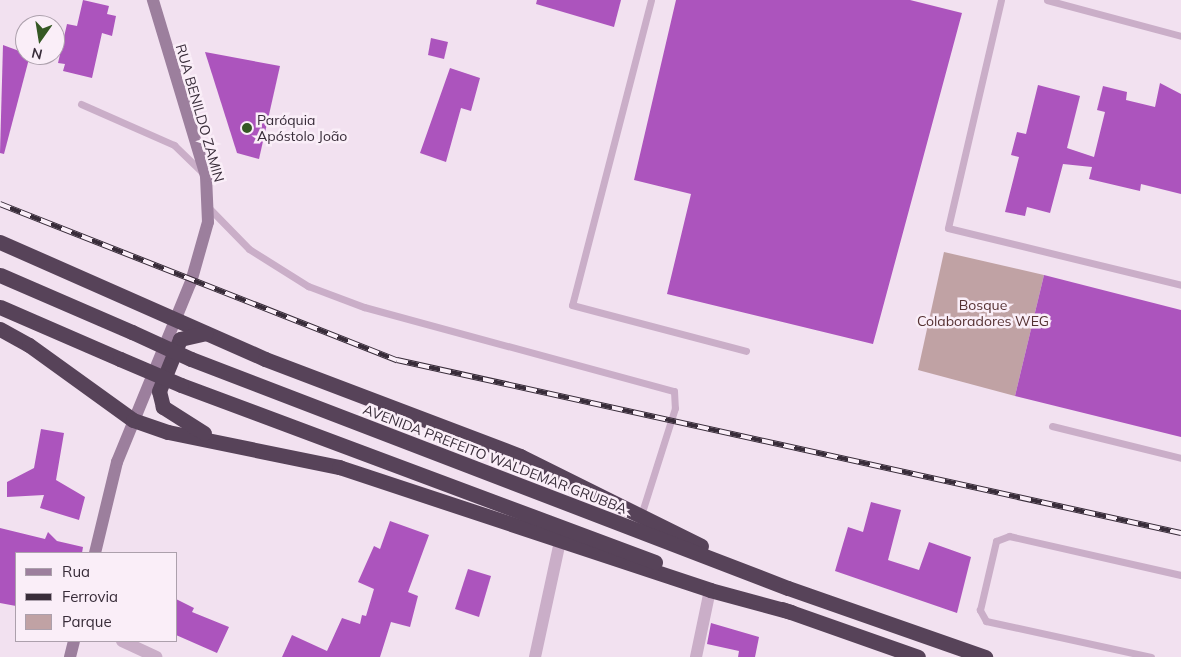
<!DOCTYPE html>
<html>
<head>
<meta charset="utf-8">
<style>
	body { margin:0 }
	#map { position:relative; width:1181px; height:657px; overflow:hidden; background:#f2e1f0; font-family:Mulish,sans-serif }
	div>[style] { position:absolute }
	.green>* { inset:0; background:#c0a2a4 }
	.building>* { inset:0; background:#ac54bd }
	.lane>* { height:7px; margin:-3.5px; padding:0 3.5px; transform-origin:3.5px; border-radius:3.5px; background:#caaec8 }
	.street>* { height:12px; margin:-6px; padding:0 6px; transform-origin:6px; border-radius:6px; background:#caaec8 }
	.secondary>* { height:12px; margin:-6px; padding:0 6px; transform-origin:6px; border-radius:6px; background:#9c7f9d }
	.highway>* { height:15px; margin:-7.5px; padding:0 7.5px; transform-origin:7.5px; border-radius:7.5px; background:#574359 }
	.rail>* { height:5.5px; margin-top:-2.75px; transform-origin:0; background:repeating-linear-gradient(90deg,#faeef8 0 11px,#382c39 0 22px); box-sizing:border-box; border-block:1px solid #382c39 }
	.highway-bridge>* { height:15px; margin:-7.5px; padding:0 7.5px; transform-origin:7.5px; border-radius:7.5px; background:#574359 }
	.dots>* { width:14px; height:14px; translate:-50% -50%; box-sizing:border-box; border:2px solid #faeef8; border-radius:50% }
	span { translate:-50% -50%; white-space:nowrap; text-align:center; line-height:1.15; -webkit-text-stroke:5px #faeef8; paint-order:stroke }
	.street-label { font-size:14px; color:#382c39 }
	.poi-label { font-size:14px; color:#382c39 }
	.left { translate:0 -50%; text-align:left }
	.park-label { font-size:14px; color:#553132 }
	.legend { position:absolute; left:15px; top:552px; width:162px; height:90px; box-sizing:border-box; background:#faeef8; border:1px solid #aca0ac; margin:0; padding:6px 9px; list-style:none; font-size:15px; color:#382c39 }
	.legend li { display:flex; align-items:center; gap:10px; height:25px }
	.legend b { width:25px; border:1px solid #aca0ac }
	.north { position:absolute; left:15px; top:15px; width:50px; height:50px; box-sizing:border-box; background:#faeef8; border:1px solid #aca0ac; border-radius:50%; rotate:193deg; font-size:14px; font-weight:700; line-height:20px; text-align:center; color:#382c39 }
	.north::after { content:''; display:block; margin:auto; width:18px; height:22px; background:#355824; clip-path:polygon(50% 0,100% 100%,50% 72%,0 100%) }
</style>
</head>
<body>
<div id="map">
	<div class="green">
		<div style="clip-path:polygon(944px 252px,1044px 275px,1015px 396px,918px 370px)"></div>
	</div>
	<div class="building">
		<div style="clip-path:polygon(83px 0,109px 6px,107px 14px,116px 16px,112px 36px,102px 33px,92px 78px,63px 71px,65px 64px,58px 63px,67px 24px,77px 26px)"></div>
		<div style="clip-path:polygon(537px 0,621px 0,614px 27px,536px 4px)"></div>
		<div style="clip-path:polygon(676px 0,910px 0,962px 13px,873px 344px,667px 294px,691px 194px,634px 180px)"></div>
		<div style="clip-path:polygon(431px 38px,448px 42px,444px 59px,428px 55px)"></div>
		<div style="clip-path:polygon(3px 45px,30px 55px,4px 154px,0 153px)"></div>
		<div style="clip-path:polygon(205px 52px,280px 66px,259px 159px,237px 153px)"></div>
		<div style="clip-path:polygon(450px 68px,480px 78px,471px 111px,461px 108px,446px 162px,420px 153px)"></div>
		<div style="clip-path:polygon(1160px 83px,1181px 94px,1181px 194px,1141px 184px,1140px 191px,1089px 179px,1092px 167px,1063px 164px,1050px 213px,1027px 207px,1025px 216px,1005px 212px,1019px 157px,1011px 155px,1017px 132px,1026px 134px,1038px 85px,1080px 96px,1067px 148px,1094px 157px,1105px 112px,1097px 110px,1103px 86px,1127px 92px,1126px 100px,1155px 107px)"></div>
		<div style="clip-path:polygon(1044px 275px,1181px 310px,1181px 437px,1015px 396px)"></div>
		<div style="clip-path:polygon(41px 429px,64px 433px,56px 480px,85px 497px,79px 520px,40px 508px,44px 495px,7px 497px,7px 482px,34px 468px)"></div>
		<div style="clip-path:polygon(871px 502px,901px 510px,888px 560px,919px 570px,929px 542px,971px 557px,957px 613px,835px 571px,848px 527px,863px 532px)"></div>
		<div style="clip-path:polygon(390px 521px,429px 535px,408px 592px,418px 596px,410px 627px,391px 622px,380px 657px,282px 657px,292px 635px,327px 651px,342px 618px,360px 624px,362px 615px,366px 616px,374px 589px,358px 582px,374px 546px,380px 549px)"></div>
		<div style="clip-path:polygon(0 528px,45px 539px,48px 532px,57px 541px,83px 547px,82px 553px,16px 553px,16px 606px,0 603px)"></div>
		<div style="clip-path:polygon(468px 569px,491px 576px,479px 617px,455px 609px)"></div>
		<div style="clip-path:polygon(176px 599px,194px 608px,192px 612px,229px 627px,217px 653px,176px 635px)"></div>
		<div style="clip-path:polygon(711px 623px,759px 637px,755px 657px,738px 657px,739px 651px,707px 644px)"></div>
	</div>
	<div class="lane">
		<div style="left:651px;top:0;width:315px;rotate:104.5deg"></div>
		<div style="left:572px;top:305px;width:180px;rotate:14.8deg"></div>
		<div style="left:1001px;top:0;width:234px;rotate:103.1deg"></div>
		<div style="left:948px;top:228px;width:240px;rotate:13.7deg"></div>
		<div style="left:1047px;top:0;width:139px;rotate:15deg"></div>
		<div style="left:81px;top:104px;width:102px;rotate:23.8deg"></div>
		<div style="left:174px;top:145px;width:42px;rotate:44deg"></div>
		<div style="left:209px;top:208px;width:57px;rotate:45.7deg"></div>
		<div style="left:249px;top:249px;width:70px;rotate:32.1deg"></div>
		<div style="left:308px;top:286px;width:60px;rotate:20.6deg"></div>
		<div style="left:364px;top:307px;width:321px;rotate:15.2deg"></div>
		<div style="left:674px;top:391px;width:17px;rotate:87deg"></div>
		<div style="left:675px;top:408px;width:112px;rotate:107.6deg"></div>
		<div style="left:1052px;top:426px;width:133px;rotate:13.9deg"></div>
		<div style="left:1151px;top:657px;width:169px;rotate:-167.7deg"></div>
		<div style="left:986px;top:621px;width:13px;rotate:-119deg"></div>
		<div style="left:980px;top:610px;width:71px;rotate:-76.9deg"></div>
		<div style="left:996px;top:541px;width:14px;rotate:-21deg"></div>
		<div style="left:1009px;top:536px;width:176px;rotate:12.8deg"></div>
	</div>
	<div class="street">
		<div style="left:122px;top:641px;width:38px;rotate:25deg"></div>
		<div style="left:535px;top:657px;width:119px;rotate:-77.8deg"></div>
		<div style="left:696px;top:657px;width:68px;rotate:-78.2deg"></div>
	</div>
	<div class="secondary">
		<div style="left:95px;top:553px;width:94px;rotate:-76.4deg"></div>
		<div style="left:117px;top:462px;width:195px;rotate:-67.7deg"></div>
		<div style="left:191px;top:282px;width:62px;rotate:-74.2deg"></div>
		<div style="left:208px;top:222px;width:46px;rotate:-92.5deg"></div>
		<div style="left:206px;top:176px;width:184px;rotate:-106.8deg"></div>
		<div style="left:70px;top:657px;width:16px;rotate:-76deg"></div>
	</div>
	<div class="highway">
		<div style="left:0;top:242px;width:290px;rotate:23.8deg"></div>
		<div style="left:265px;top:359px;width:273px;rotate:20.8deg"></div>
		<div style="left:520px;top:456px;width:202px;rotate:26.4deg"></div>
		<div style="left:0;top:275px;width:144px;rotate:23.4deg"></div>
		<div style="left:0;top:307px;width:131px;rotate:23.4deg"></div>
		<div style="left:0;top:329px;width:33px;rotate:29deg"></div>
		<div style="left:29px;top:345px;width:128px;rotate:35.8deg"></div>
		<div style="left:133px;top:420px;width:37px;rotate:19deg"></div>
		<div style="left:168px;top:432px;width:175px;rotate:11.6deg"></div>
		<div style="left:339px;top:467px;width:391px;rotate:18.3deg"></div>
		<div style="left:710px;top:590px;width:84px;rotate:15.2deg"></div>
		<div style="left:191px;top:359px;width:639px;rotate:20.99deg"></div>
		<div style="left:788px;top:588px;width:209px;rotate:19.3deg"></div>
		<div style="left:181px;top:385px;width:506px;rotate:20.48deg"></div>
		<div style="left:204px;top:433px;width:49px;rotate:-147.6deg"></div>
		<div style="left:163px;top:407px;width:16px;rotate:-104deg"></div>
		<div style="left:159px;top:391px;width:56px;rotate:-68deg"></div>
		<div style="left:180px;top:339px;width:26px;rotate:-13deg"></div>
		<div style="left:782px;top:609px;width:144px;rotate:19.4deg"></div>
	</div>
	<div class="rail">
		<div style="left:0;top:204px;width:427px;rotate:21.5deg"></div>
		<div style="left:397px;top:360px;width:803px;rotate:12.44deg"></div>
	</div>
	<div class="highway-bridge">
		<div style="left:132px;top:332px;width:65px;rotate:24.6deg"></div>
		<div style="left:120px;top:359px;width:66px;rotate:23.1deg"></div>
	</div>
	<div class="dots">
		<div style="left:247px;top:128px;background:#355824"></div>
	</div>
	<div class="street-label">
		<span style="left:200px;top:113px;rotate:74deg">RUA BENILDO ZAMIN</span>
		<span style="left:495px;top:459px;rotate:21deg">AVENIDA PREFEITO WALDEMAR GRUBBA</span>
	</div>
	<div class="poi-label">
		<span class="left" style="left:257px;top:128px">Paróquia<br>Apóstolo João</span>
	</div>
	<div class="park-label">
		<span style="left:983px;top:313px">Bosque<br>Colaboradores WEG</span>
	</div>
	<ul class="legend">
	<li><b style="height:6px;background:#9c7f9d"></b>Rua</li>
	<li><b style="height:6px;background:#382c39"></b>Ferrovia</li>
	<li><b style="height:14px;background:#c0a2a4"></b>Parque</li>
	</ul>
	<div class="north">N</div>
</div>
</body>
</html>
